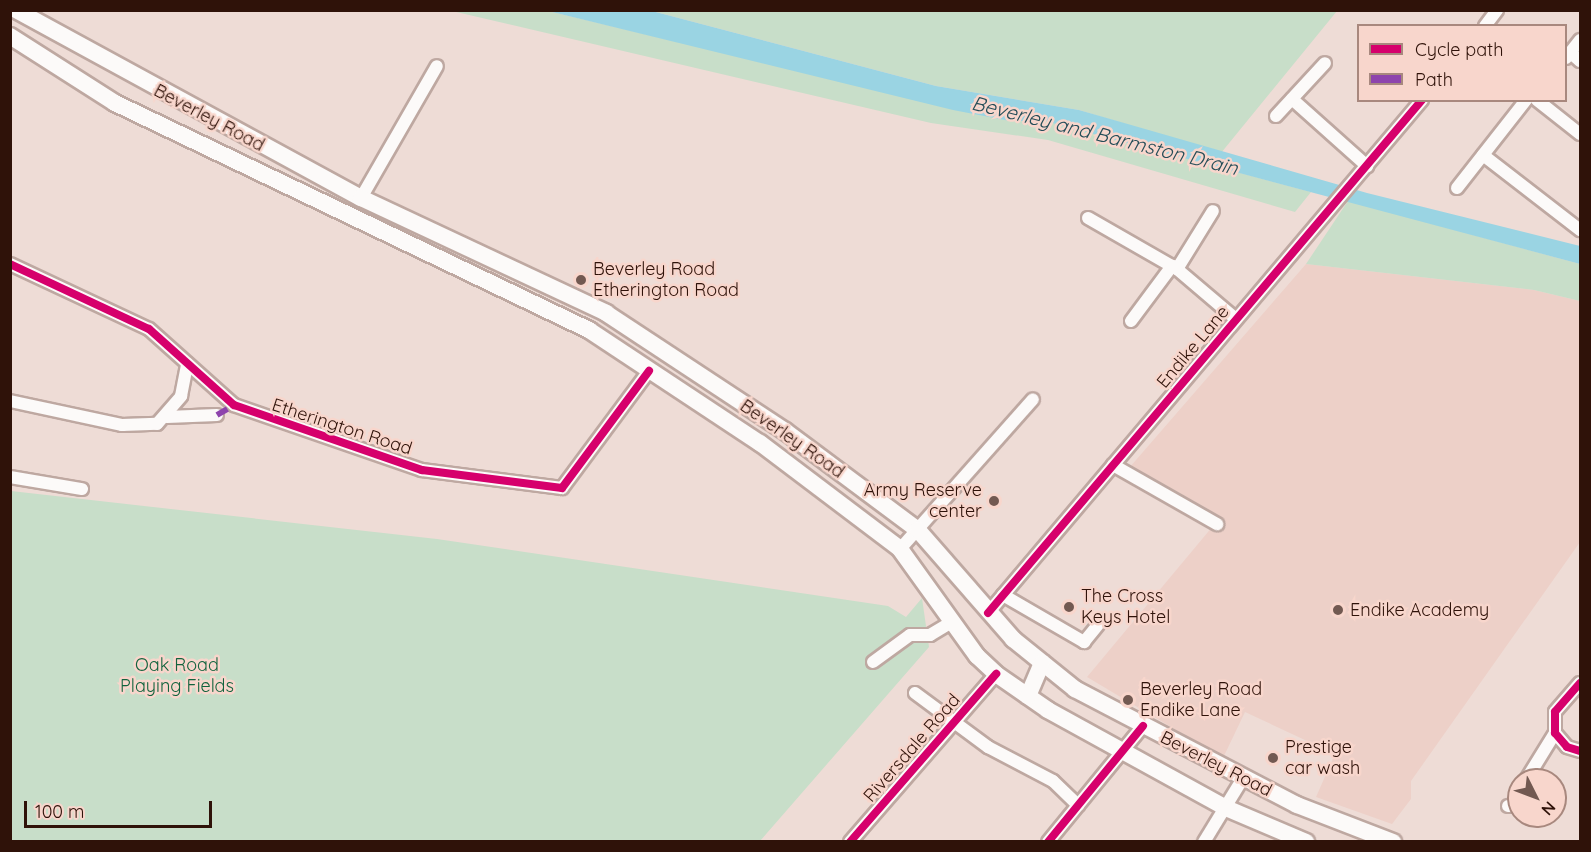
<!DOCTYPE html>
<html>
<head>
<meta charset="utf-8">
<style>
	body { margin:0 }
	#map { position:relative; width:1591px; height:852px; overflow:hidden; background:#eedcd6; font-family:Quicksand,sans-serif }
	div>[style] { position:absolute }
	.built>* { inset:0; background:#edd0c8 }
	.green>* { inset:0; background:#c8dec9 }
	.water>* { inset:0; background:#9ad4e3 }
	.roads { filter:drop-shadow(2px 0 #bea8a1) drop-shadow(-2px 0 #bea8a1) drop-shadow(0 2px #bea8a1) drop-shadow(0 -2px #bea8a1) }
	.minor>* { height:12px; margin:-6px; padding:0 6px; transform-origin:6px; border-radius:6px; background:#fcfaf9 }
	.major>* { height:16px; margin:-8px; padding:0 8px; transform-origin:8px; border-radius:8px; background:#fcfaf9 }
	.quiet>* { height:6px; margin-top:-3px; transform-origin:0; background:repeating-linear-gradient(90deg,#8e44ad 0 12px,transparent 0 18px) }
	.cycleway>* { height:8px; margin:-4px; padding:0 4px; transform-origin:4px; border-radius:4px; background:#d6006c }
	.dots>* { width:16px; height:16px; translate:-50% -50%; box-sizing:border-box; border:3px solid #f8d6cc; border-radius:50% }
	span { translate:-50% -50%; white-space:nowrap; text-align:center; line-height:1.15; -webkit-text-stroke:5px #f8d6cc; paint-order:stroke }
	.street-label { font-size:18px; color:#2f1209 }
	.poi-label { font-size:18px; color:#2f1209 }
	.left { translate:0 -50%; text-align:left }
	.right { translate:-100% -50%; text-align:right }
	.park-label { font-size:18px; color:#11633d }
	.water-label { font-size:20px; color:#244d58; font-style:italic }
	.frame { position:absolute; inset:0; border:12px solid #2f1209; pointer-events:none }
	.legend { position:absolute; left:1357px; top:24px; width:210px; height:78px; box-sizing:border-box; background:#f8d6cc; border:2px solid #a8887e; margin:0; padding:8px 10px; list-style:none; font-size:18px; color:#2f1209 }
	.legend li { display:flex; align-items:center; gap:12px; height:30px }
	.legend b { width:30px; border:2px solid #a8887e }
	.north { position:absolute; left:1507px; top:768px; width:60px; height:60px; box-sizing:border-box; background:#f8d6cc; border:2px solid #a8887e; border-radius:50%; rotate:132deg; font-size:16px; font-weight:700; line-height:24px; text-align:center; color:#2f1209 }
	.north::after { content:''; display:block; margin:auto; width:21px; height:27px; background:#725951; clip-path:polygon(50% 0,100% 100%,50% 72%,0 100%) }
	.scale { position:absolute; left:24px; top:801px; width:188px; height:27px; box-sizing:border-box; border:3px solid #2f1209; border-top:0; padding-left:8px; font-size:18px; line-height:21px; white-space:nowrap; color:#2f1209; -webkit-text-stroke:4px #f8d6cc; paint-order:stroke }
</style>
</head>
<body>
<div id="map">
	<div class="built">
		<div style="clip-path:polygon(1306px 264px,1534px 290px,1580px 301px,1580px 542px,1411px 781px,1411px 799px,1392px 824px,1316px 797px,1335px 754px,1245px 712px,1223px 758px,1087px 677px,1213px 526px,1123px 475px)"></div>
	</div>
	<div class="green">
		<div style="clip-path:polygon(452px 11px,548px 11px,1010px 121px,1047px 121px,1311px 192px,1295px 212px,1048px 140px,931px 123px)"></div>
		<div style="clip-path:polygon(652px 11px,1337px 11px,1221px 153px,1079px 110px,936px 86px)"></div>
		<div style="clip-path:polygon(1348px 201px,1580px 264px,1580px 301px,1534px 290px,1306px 264px)"></div>
		<div style="clip-path:polygon(11px 491px,437px 539px,888px 606px,906px 617px,922px 598px,929px 647px,760px 841px,11px 842px)"></div>
	</div>
	<div class="water">
		<div style="clip-path:polygon(548px 11px,652px 11px,936px 86px,1079px 110px,1367px 193px,1580px 246px,1580px 264px,1045px 121px,1010px 121px,953px 110px)"></div>
	</div>
	<div class="roads">
		<div class="minor">
			<div style="left:1485px;top:26px;width:20px;rotate:-53deg"></div>
			<div style="left:1571px;top:53px;width:12px;rotate:42deg"></div>
			<div style="left:1566px;top:58px;width:23px;rotate:-52deg"></div>
			<div style="left:1292px;top:99px;width:101px;rotate:41.8deg"></div>
			<div style="left:1537px;top:100px;width:55px;rotate:38.3deg"></div>
			<div style="left:1276px;top:116px;width:72px;rotate:-47.2deg"></div>
			<div style="left:1483px;top:155px;width:123px;rotate:37.7deg"></div>
			<div style="left:1457px;top:188px;width:112px;rotate:-51.9deg"></div>
			<div style="left:361px;top:198px;width:152px;rotate:-60.1deg"></div>
			<div style="left:1088px;top:218px;width:103px;rotate:29.8deg"></div>
			<div style="left:1177px;top:269px;width:77px;rotate:40.3deg"></div>
			<div style="left:10px;top:264px;width:153px;rotate:25.1deg"></div>
			<div style="left:149px;top:329px;width:114px;rotate:41.8deg"></div>
			<div style="left:234px;top:405px;width:199px;rotate:19.1deg"></div>
			<div style="left:422px;top:470px;width:141px;rotate:7.3deg"></div>
			<div style="left:562px;top:488px;width:146px;rotate:-53.4deg"></div>
			<div style="left:1177px;top:269px;width:68px;rotate:-58.2deg"></div>
			<div style="left:1131px;top:321px;width:69px;rotate:-53.3deg"></div>
			<div style="left:10px;top:401px;width:115px;rotate:12.1deg"></div>
			<div style="left:122px;top:425px;width:35px;rotate:-2deg"></div>
			<div style="left:157px;top:424px;width:37px;rotate:-49deg"></div>
			<div style="left:181px;top:396px;width:33px;rotate:-79deg"></div>
			<div style="left:167px;top:417px;width:50px;rotate:-2.3deg"></div>
			<div style="left:1113px;top:465px;width:120px;rotate:29.6deg"></div>
			<div style="left:10px;top:477px;width:73px;rotate:9.5deg"></div>
			<div style="left:900px;top:549px;width:200px;rotate:-48.4deg"></div>
			<div style="left:1003px;top:595px;width:94px;rotate:30.1deg"></div>
			<div style="left:1084px;top:642px;width:22px;rotate:-51deg"></div>
			<div style="left:988px;top:613px;width:672px;rotate:-49.77deg"></div>
			<div style="left:873px;top:662px;width:46px;rotate:-36.1deg"></div>
			<div style="left:910px;top:635px;width:20px"></div>
			<div style="left:930px;top:635px;width:26px;rotate:-31deg"></div>
			<div style="left:1580px;top:683px;width:38px;rotate:131deg"></div>
			<div style="left:1555px;top:712px;width:21px;rotate:90deg"></div>
			<div style="left:1555px;top:733px;width:18px;rotate:49deg"></div>
			<div style="left:1567px;top:747px;width:14px;rotate:17deg"></div>
			<div style="left:915px;top:693px;width:91px;rotate:36.5deg"></div>
			<div style="left:988px;top:747px;width:73px;rotate:27.6deg"></div>
			<div style="left:1053px;top:781px;width:35px;rotate:44deg"></div>
			<div style="left:1526px;top:780px;width:55px;rotate:-58.3deg"></div>
			<div style="left:1508px;top:806px;width:11px;rotate:-5deg"></div>
			<div style="left:850px;top:842px;width:223px;rotate:-49deg"></div>
			<div style="left:1048px;top:842px;width:150px;rotate:-50.7deg"></div>
			<div style="left:1204px;top:842px;width:75px;rotate:-58.6deg"></div>
		</div>
		<div class="major">
			<div style="left:16px;top:10px;width:393px;rotate:28.6deg"></div>
			<div style="left:361px;top:198px;width:271px;rotate:25.1deg"></div>
			<div style="left:606px;top:313px;width:214px;rotate:33.4deg"></div>
			<div style="left:785px;top:431px;width:166px;rotate:36.7deg"></div>
			<div style="left:918px;top:530px;width:145px;rotate:48.9deg"></div>
			<div style="left:1013px;top:639px;width:80px;rotate:38.9deg"></div>
			<div style="left:1075px;top:689px;width:250px;rotate:27.6deg"></div>
			<div style="left:1297px;top:805px;width:103px;rotate:21.1deg"></div>
			<div style="left:10px;top:36px;width:125px;rotate:32.5deg"></div>
			<div style="left:115px;top:103px;width:526px;rotate:25.59deg"></div>
			<div style="left:589px;top:330px;width:205px;rotate:33.5deg"></div>
			<div style="left:760px;top:443px;width:176px;rotate:37.1deg"></div>
			<div style="left:900px;top:549px;width:132px;rotate:54.3deg"></div>
			<div style="left:977px;top:656px;width:26px;rotate:43deg"></div>
			<div style="left:996px;top:674px;width:63px;rotate:34.7deg"></div>
			<div style="left:1048px;top:710px;width:203px;rotate:28.8deg"></div>
			<div style="left:1226px;top:808px;width:87px;rotate:23deg"></div>
			<div style="left:1028px;top:696px;width:36px;rotate:-67deg"></div>
		</div>
	</div>
	<div class="quiet">
		<div style="left:217px;top:415px;width:20px;rotate:-30deg"></div>
	</div>
	<div class="cycleway">
		<div style="left:10px;top:264px;width:153px;rotate:25.1deg"></div>
		<div style="left:149px;top:329px;width:114px;rotate:41.8deg"></div>
		<div style="left:234px;top:405px;width:199px;rotate:19.1deg"></div>
		<div style="left:422px;top:470px;width:141px;rotate:7.3deg"></div>
		<div style="left:562px;top:488px;width:146px;rotate:-53.4deg"></div>
		<div style="left:988px;top:613px;width:672px;rotate:-49.77deg"></div>
		<div style="left:1580px;top:683px;width:38px;rotate:131deg"></div>
		<div style="left:1555px;top:712px;width:21px;rotate:90deg"></div>
		<div style="left:1555px;top:733px;width:18px;rotate:49deg"></div>
		<div style="left:1567px;top:747px;width:14px;rotate:17deg"></div>
		<div style="left:850px;top:842px;width:223px;rotate:-49deg"></div>
		<div style="left:1048px;top:842px;width:150px;rotate:-50.7deg"></div>
	</div>
	<div class="dots">
		<div style="left:581px;top:280px;background:#725951"></div>
		<div style="left:994px;top:501px;background:#725951"></div>
		<div style="left:1069px;top:607px;background:#725951"></div>
		<div style="left:1338px;top:610px;background:#725951"></div>
		<div style="left:1128px;top:700px;background:#725951"></div>
		<div style="left:1273px;top:758px;background:#725951"></div>
	</div>
	<div class="street-label">
		<span style="left:209px;top:118px;rotate:28deg">Beverley Road</span>
		<span style="left:1193px;top:347px;rotate:-50deg">Endike Lane</span>
		<span style="left:342px;top:427px;rotate:18deg">Etherington Road</span>
		<span style="left:792px;top:439px;rotate:35deg">Beverley Road</span>
		<span style="left:912px;top:748px;rotate:-49deg">Riversdale Road</span>
		<span style="left:1216px;top:764px;rotate:27deg">Beverley Road</span>
	</div>
	<div class="poi-label">
		<span class="left" style="left:593px;top:280px">Beverley Road<br>Etherington Road</span>
		<span class="right" style="left:982px;top:501px">Army Reserve<br>center</span>
		<span class="left" style="left:1081px;top:607px">The Cross<br>Keys Hotel</span>
		<span class="left" style="left:1350px;top:610px">Endike Academy</span>
		<span class="left" style="left:1140px;top:700px">Beverley Road<br>Endike Lane</span>
		<span class="left" style="left:1285px;top:758px">Prestige<br>car wash</span>
	</div>
	<div class="park-label">
		<span style="left:177px;top:676px">Oak Road<br>Playing Fields</span>
	</div>
	<div class="water-label">
		<span style="left:1105px;top:135px;rotate:14deg">Beverley and Barmston Drain</span>
	</div>
	<div class="frame"></div>
	<ul class="legend">
	<li><b style="height:8px;background:#d6006c"></b>Cycle path</li>
	<li><b style="height:8px;background:#8e44ad"></b>Path</li>
	</ul>
	<div class="north">N</div>
	<div class="scale">100 m</div>
</div>
</body>
</html>
